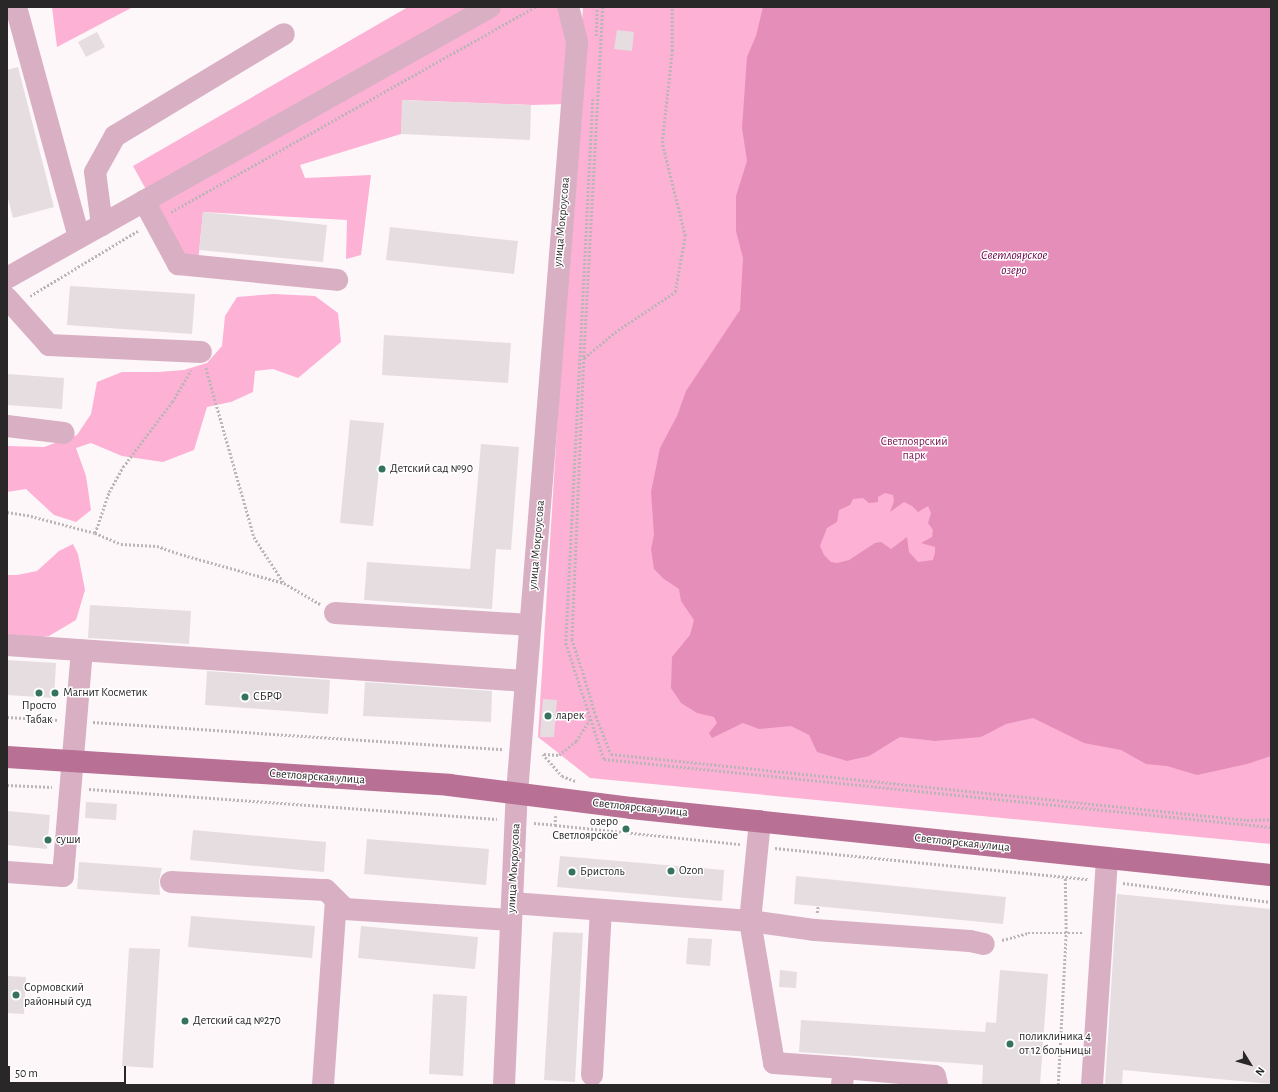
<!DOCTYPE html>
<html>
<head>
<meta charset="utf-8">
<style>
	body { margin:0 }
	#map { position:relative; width:1278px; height:1092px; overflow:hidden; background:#fef7fa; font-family:"Alegreya Sans",sans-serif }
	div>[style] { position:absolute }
	.green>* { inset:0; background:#fdb1d5 }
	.water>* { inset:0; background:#e58eb9 }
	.building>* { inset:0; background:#e5dde0 }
	.path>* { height:2.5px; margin-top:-1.25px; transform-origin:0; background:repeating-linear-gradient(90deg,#bab5b7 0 2px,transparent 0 4px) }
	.minor>* { height:22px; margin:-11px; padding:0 11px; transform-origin:11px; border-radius:11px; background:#d9b0c3 }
	.major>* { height:22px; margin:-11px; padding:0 11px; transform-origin:11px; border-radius:11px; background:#b87194 }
	.dots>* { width:11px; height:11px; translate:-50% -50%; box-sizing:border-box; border:2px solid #fff; border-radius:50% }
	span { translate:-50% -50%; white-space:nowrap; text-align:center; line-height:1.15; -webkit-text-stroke:3px #fff; paint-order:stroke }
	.street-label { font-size:12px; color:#2a2729 }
	.park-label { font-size:12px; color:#791351 }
	.poi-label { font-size:12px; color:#2a2729 }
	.left { translate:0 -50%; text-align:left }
	.right { translate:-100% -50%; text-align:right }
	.water-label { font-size:13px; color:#6d0047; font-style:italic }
	.frame { position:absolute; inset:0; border:8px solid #2a2729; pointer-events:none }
	.north { position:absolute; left:1230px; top:1044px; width:40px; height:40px; -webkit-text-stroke:3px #fff; paint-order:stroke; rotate:127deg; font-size:11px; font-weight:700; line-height:16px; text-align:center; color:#2a2729 }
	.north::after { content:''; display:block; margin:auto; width:14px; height:18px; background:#2a2729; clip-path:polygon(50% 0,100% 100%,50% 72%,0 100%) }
	.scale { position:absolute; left:8px; top:1066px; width:118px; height:18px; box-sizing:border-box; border:2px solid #2a2729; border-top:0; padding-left:5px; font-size:12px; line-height:14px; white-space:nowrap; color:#2a2729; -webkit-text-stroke:3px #fff; paint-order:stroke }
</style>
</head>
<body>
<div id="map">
	<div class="green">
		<div style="clip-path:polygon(52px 7px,133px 7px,57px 47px)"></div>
		<div style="clip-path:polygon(408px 7px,561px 7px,571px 42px,567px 104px,531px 105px,403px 100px,401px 134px,300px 165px,305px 178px,371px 175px,361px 255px,346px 259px,347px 220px,203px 212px,198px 263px,184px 262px,169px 231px,133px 166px)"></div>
		<div style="clip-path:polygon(583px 7px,1271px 7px,1271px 844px,590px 778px,538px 737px)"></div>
		<div style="clip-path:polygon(274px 294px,315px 296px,338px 313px,341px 342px,298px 378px,273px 369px,255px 371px,253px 392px,231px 402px,207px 407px,194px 450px,163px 462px,122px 456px,91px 443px,76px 448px,86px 476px,91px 510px,76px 522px,54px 515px,26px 489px,7px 492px,7px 446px,44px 447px,77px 435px,91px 414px,97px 382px,122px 372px,158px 372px,184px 370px,207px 363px,222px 346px,225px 316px,237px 297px)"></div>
		<div style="clip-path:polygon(73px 544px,78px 554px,85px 590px,76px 620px,49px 636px,24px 639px,7px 637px,7px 575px,17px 575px,37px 571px,59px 551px)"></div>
	</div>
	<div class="water">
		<div style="clip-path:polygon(evenodd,763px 7px,1271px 7px,1271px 756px,1247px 764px,1197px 775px,1167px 766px,1146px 764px,1121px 750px,1084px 743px,1033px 718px,1006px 724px,981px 737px,935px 741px,900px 737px,869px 756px,847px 761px,817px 752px,809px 735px,791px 726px,759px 729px,743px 723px,712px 738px,709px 733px,717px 723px,714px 717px,697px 713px,681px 703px,671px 688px,672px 657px,690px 635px,694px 620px,681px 601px,679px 589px,664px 579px,654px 569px,651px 549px,654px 535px,651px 492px,660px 448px,677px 416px,686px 391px,740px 310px,743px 258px,736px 231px,736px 196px,747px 161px,742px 128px,747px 57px,756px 36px,763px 7px,885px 493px,893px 495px,894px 501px,890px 512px,904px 502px,912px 506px,918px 512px,928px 506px,931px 513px,928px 523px,933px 530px,932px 537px,921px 543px,935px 547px,935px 553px,933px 560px,918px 562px,909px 552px,907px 537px,891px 549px,881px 542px,875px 543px,849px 560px,837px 563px,831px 562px,824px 555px,820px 546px,827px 528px,837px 522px,839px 510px,850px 505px,853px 499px,863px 498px,869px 503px,878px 502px,878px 497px,885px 493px)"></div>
	</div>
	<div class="building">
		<div style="clip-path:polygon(617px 30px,634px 32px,632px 51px,614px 49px)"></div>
		<div style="clip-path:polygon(97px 32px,105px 47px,86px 57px,78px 42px)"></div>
		<div style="clip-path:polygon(18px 67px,54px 207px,13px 218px,7px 195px,7px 70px)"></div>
		<div style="clip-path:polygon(402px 100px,531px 105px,530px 140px,401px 134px)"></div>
		<div style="clip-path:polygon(203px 212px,327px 225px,323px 262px,199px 250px)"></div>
		<div style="clip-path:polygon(390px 227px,518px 241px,514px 274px,386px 260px)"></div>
		<div style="clip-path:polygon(70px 286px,195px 294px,192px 334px,67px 325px)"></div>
		<div style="clip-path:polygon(384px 335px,511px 343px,508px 383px,382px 375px)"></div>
		<div style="clip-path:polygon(7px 374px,64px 378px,62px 409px,7px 405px)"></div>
		<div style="clip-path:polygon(350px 420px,384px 423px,373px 526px,340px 523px)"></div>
		<div style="clip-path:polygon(481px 444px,519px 447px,511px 550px,496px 549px,492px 609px,364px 600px,367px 562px,470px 569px)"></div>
		<div style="clip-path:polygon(90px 605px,191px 611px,189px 644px,88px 638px)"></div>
		<div style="clip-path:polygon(7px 660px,56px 663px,54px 698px,7px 695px)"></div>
		<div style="clip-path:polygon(207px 671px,330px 680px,328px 714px,205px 705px)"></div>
		<div style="clip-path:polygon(365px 682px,492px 691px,491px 722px,363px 716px)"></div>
		<div style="clip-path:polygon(543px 699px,557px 700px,554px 737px,540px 737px)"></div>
		<div style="clip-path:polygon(86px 802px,117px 804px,116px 820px,85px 818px)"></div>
		<div style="clip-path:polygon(7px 811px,50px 815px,47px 849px,7px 845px)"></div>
		<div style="clip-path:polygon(193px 830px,326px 842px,324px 872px,190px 860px)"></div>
		<div style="clip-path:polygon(367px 839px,489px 849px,486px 885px,364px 874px)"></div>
		<div style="clip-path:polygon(560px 856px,724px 870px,722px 901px,557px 887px)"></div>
		<div style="clip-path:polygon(79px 862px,162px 868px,159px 881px,160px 895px,77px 889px)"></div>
		<div style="clip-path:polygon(796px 876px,1006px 897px,1003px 924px,794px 904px)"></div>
		<div style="clip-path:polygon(1117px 894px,1271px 909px,1271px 1084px,1123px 1070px,1122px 1085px,1105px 1085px)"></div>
		<div style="clip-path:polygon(191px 916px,315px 926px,312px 958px,188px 947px)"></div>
		<div style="clip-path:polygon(361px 926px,478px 937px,475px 969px,358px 958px)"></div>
		<div style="clip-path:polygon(553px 932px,583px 933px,575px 1082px,544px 1080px)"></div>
		<div style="clip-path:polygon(688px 938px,712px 939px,710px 966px,686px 964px)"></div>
		<div style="clip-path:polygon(129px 948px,160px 949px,153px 1068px,122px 1066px)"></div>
		<div style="clip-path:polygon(780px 970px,797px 972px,796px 988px,779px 987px)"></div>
		<div style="clip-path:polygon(1000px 970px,1048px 974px,1040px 1085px,982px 1085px,983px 1065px,799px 1052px,801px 1020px,985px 1032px,986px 1022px,996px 1023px)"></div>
		<div style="clip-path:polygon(7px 976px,26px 977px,24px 1014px,7px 1013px)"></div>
		<div style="clip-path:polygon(433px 994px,467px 996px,463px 1076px,429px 1074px)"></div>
	</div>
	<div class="path">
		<div style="left:603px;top:7px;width:352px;rotate:93.1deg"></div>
		<div style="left:584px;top:358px;width:281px;rotate:92.4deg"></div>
		<div style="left:572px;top:639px;width:32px;rotate:72deg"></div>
		<div style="left:582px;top:669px;width:49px;rotate:73.4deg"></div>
		<div style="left:596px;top:716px;width:41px;rotate:68.5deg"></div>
		<div style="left:611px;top:754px;width:639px;rotate:5.92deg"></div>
		<div style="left:1247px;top:820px;width:24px;rotate:-2deg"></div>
		<div style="left:596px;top:36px;width:29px;rotate:-88deg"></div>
		<div style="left:593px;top:99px;width:545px;rotate:92.84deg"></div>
		<div style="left:566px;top:643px;width:122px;rotate:71.9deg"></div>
		<div style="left:604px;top:759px;width:670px;rotate:5.82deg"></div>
		<div style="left:171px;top:212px;width:418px;rotate:-29.4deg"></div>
		<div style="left:30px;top:296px;width:127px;rotate:-31.2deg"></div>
		<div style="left:584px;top:358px;width:44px;rotate:-39.5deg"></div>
		<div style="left:618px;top:330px;width:69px;rotate:-33.7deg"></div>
		<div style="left:675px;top:292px;width:57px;rotate:-79.9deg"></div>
		<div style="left:685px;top:236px;width:96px;rotate:-103.9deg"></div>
		<div style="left:662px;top:143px;width:93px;rotate:-83.8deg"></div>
		<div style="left:672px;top:51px;width:44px;rotate:-90deg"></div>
		<div style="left:206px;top:368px;width:176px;rotate:74.1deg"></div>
		<div style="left:254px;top:537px;width:55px;rotate:56.9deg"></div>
		<div style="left:284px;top:583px;width:42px;rotate:30.3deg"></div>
		<div style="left:7px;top:512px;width:20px;rotate:9deg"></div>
		<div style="left:27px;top:515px;width:70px;rotate:14.8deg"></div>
		<div style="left:95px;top:533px;width:28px;rotate:23deg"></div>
		<div style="left:121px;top:544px;width:36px;rotate:3deg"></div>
		<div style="left:157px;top:546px;width:24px;rotate:19deg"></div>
		<div style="left:180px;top:554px;width:108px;rotate:15.6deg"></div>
		<div style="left:95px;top:533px;width:43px;rotate:-71.1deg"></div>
		<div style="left:109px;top:492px;width:29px;rotate:-61deg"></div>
		<div style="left:123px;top:467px;width:81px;rotate:-53deg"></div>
		<div style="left:172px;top:402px;width:37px;rotate:-59deg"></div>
		<div style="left:7px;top:717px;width:51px;rotate:3.4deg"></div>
		<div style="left:93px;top:722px;width:411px;rotate:3.8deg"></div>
		<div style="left:543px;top:754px;width:29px;rotate:49deg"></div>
		<div style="left:562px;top:776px;width:15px;rotate:20deg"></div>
		<div style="left:544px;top:754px;width:15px;rotate:4deg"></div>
		<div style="left:559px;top:755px;width:22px;rotate:-39deg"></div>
		<div style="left:576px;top:741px;width:27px;rotate:-57deg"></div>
		<div style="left:7px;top:785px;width:45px;rotate:2.5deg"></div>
		<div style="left:89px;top:789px;width:409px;rotate:4.2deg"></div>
		<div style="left:556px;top:816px;width:9px;rotate:96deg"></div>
		<div style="left:555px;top:825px;width:186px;rotate:5.9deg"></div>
		<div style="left:534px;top:823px;width:21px;rotate:5deg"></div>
		<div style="left:775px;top:848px;width:315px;rotate:5.7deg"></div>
		<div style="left:1123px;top:883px;width:149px;rotate:7.3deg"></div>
		<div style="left:817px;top:913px;width:7px;rotate:-82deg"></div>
		<div style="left:1002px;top:940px;width:27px;rotate:-15deg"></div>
		<div style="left:1028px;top:933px;width:56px"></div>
		<div style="left:1058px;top:1085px;width:152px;rotate:-87deg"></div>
		<div style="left:1066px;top:933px;width:56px;rotate:-91deg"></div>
	</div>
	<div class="minor">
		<div style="left:16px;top:7px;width:238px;rotate:74.7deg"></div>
		<div style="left:144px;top:201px;width:72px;rotate:61.6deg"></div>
		<div style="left:178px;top:264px;width:160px;rotate:5.7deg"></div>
		<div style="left:102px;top:225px;width:53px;rotate:-97.5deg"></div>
		<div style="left:95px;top:172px;width:41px;rotate:-60.9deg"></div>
		<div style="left:115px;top:136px;width:197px;rotate:-31.1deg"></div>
		<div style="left:7px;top:278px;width:554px;rotate:-29.3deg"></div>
		<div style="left:7px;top:298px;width:63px;rotate:48.2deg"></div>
		<div style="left:49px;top:345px;width:152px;rotate:2.6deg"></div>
		<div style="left:7px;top:426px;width:57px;rotate:7deg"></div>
		<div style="left:335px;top:613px;width:195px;rotate:3.5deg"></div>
		<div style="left:7px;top:645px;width:520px;rotate:3.97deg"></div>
		<div style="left:760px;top:821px;width:100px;rotate:95.7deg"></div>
		<div style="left:750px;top:921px;width:144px;rotate:80.4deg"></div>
		<div style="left:774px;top:1063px;width:70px;rotate:4.1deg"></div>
		<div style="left:7px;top:872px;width:56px;rotate:4.1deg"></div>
		<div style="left:63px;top:876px;width:226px;rotate:-85.2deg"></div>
		<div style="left:171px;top:882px;width:155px;rotate:3deg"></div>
		<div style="left:326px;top:890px;width:27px;rotate:45deg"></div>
		<div style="left:345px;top:909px;width:166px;rotate:3.8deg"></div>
		<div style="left:512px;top:903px;width:239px;rotate:4.3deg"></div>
		<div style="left:750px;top:921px;width:66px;rotate:7.9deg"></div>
		<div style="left:815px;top:930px;width:155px;rotate:4.1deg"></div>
		<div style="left:970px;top:941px;width:14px;rotate:12deg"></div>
		<div style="left:592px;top:1075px;width:165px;rotate:-86.9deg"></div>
		<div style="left:323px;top:1085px;width:185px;rotate:-86deg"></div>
		<div style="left:504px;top:1085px;width:292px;rotate:-87.5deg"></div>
		<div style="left:517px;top:793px;width:753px;rotate:-85.43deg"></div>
		<div style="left:577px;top:42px;width:36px;rotate:-104deg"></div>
		<div style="left:842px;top:1085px;width:17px;rotate:-83deg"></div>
		<div style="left:844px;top:1068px;width:91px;rotate:5deg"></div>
		<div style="left:935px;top:1076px;width:9px;rotate:77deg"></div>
		<div style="left:1092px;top:1085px;width:226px;rotate:-86.2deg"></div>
	</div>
	<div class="major">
		<div style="left:7px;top:757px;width:443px;rotate:3.6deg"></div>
		<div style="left:449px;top:785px;width:183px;rotate:7.2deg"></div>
		<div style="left:631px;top:808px;width:643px;rotate:5.98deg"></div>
	</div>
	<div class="dots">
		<div style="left:382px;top:469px;background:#36735f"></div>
		<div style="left:39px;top:693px;background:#36735f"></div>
		<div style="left:55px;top:693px;background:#36735f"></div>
		<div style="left:245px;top:697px;background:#36735f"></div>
		<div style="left:548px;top:716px;background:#36735f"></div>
		<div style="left:626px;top:829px;background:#36735f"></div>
		<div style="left:48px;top:840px;background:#36735f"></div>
		<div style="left:671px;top:871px;background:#36735f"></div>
		<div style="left:572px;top:872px;background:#36735f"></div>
		<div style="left:16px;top:995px;background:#36735f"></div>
		<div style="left:185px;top:1021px;background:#36735f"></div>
		<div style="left:1010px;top:1044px;background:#36735f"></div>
	</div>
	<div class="street-label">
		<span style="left:562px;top:222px;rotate:-85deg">улица Мокроусова</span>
		<span style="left:537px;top:545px;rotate:-85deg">улица Мокроусова</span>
		<span style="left:317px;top:777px;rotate:4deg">Светлоярская улица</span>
		<span style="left:640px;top:808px;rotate:6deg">Светлоярская улица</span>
		<span style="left:962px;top:843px;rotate:6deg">Светлоярская улица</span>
		<span style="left:514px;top:868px;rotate:-87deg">улица Мокроусова</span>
	</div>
	<div class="park-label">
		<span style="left:914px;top:449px">Светлоярский<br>парк</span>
	</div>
	<div class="poi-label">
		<span class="left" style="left:390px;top:469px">Детский сад №90</span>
		<span class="left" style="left:63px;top:693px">Магнит Косметик</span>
		<span class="left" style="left:253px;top:697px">СБРФ</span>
		<span style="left:39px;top:713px">Просто<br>Табак</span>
		<span class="left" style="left:556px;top:716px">ларек</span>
		<span class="right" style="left:618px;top:829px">озеро<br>Светлоярское</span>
		<span class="left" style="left:56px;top:840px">суши</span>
		<span class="left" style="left:679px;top:871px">Ozon</span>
		<span class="left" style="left:580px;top:872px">Бристоль</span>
		<span class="left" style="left:24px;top:995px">Сормовский<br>районный суд</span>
		<span class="left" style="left:193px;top:1021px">Детский сад №270</span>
		<span class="left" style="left:1019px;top:1044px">поликлиника 4<br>от 12 больницы</span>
	</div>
	<div class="water-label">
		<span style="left:1014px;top:264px">Светлоярское<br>озеро</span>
	</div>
	<div class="frame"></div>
	<div class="north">N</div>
	<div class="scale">50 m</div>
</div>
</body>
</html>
